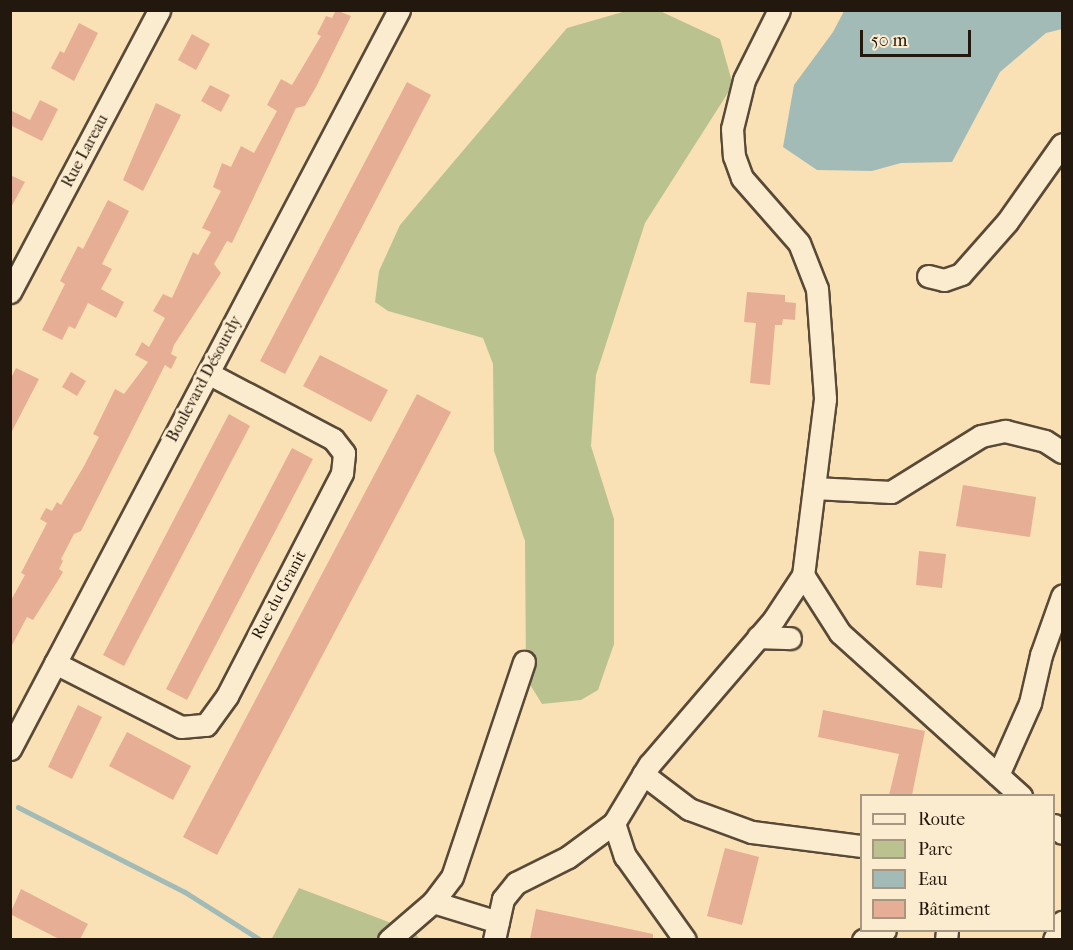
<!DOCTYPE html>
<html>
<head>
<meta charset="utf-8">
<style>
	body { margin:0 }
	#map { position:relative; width:1073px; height:950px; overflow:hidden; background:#fae1b5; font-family:"IM FELL French Canon",serif }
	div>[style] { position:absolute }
	.green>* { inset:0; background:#bac390 }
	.water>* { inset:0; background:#a2bbb7 }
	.stream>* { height:4.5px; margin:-2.25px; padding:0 2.25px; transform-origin:2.25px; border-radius:2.25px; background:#a2bbb7 }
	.building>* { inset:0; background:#e6ae95 }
	.roads { filter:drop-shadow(2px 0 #594a38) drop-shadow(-2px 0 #594a38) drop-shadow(0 2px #594a38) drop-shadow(0 -2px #594a38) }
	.minor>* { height:21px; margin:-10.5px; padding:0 10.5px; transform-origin:10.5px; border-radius:10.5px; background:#fceccf }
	span { translate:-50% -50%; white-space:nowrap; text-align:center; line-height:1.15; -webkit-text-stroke:6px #fceccf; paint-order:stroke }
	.street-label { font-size:16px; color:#23180e }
	.frame { position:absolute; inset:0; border:12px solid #23180e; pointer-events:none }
	.legend { position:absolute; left:860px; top:794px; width:195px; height:138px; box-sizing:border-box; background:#fceccf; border:2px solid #a59782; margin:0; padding:8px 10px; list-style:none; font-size:18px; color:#23180e }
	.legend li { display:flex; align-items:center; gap:12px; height:30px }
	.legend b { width:30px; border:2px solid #a59782 }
	.scale { position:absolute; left:860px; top:30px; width:111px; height:27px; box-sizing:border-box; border:3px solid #23180e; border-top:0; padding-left:8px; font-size:18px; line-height:21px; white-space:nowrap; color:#23180e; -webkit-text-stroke:4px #fceccf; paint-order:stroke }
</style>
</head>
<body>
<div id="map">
	<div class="green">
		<div style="clip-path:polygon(626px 11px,660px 11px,720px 39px,733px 85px,645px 223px,596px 375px,591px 446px,614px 519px,614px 644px,598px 690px,581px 700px,542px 704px,526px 678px,525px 541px,494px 451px,493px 364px,483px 338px,388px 311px,375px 302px,379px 271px,400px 225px,567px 28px)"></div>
		<div style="clip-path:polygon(299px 888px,415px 932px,419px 939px,271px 940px)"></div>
	</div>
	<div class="water">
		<div style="clip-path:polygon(844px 11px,1062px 11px,1062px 29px,1046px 33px,1000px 72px,952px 162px,901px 163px,872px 171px,817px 170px,783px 147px,794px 85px,833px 32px)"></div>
	</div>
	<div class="stream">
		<div style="left:18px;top:807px;width:187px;rotate:27deg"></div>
		<div style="left:185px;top:892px;width:90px;rotate:32.3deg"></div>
	</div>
	<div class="building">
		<div style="clip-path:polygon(336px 10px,351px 16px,316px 87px,305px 106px,296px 108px,232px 243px,227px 241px,214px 264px,221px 273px,174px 345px,171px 354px,177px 357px,171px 369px,165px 365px,81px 531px,74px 534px,61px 559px,63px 561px,59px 569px,63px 572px,57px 582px,33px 620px,27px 617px,10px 649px,10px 602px,25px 575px,21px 573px,47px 523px,40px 519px,46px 508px,52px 511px,57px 502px,61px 505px,84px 466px,99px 437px,93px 434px,115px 389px,124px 394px,148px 362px,135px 355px,142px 342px,149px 347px,165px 318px,153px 311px,163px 294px,172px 298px,193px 252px,198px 255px,211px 232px,202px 228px,221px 191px,213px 187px,222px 163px,231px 167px,241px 146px,254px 153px,277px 111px,267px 105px,281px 79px,292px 85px,321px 36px,317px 34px,326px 16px,332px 18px)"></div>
		<div style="clip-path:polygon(79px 23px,98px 33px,74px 81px,51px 68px,60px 51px,64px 53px)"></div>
		<div style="clip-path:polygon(192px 34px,210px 44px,196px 70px,178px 60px)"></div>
		<div style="clip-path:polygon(407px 82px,431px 95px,285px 374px,260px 361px)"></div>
		<div style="clip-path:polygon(210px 85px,230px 95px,221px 112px,201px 101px)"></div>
		<div style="clip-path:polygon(40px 100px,58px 109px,42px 141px,10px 125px,10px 110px,30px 120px)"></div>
		<div style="clip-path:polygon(156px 103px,181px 115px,143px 191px,123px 180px)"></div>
		<div style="clip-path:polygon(10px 175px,25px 182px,10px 209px)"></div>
		<div style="clip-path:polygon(108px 200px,129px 211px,102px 264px,112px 269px,101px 289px,124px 302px,116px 318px,88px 303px,75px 329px,69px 326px,62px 340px,42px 330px,65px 284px,60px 281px,78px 246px,83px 249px)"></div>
		<div style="clip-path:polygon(747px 292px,785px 295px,785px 302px,796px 303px,795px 320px,783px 319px,782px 325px,775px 325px,770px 385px,750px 383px,756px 323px,744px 322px)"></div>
		<div style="clip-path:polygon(320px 355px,388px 390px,371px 422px,303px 386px)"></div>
		<div style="clip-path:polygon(16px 368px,39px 379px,10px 435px,10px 380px)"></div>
		<div style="clip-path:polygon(71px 372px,86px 381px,77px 396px,62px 387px)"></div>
		<div style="clip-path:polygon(417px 394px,451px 412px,217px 855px,183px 837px)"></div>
		<div style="clip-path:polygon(229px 414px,250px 426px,124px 666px,103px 655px)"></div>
		<div style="clip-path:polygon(292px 448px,313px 459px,187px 700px,166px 689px)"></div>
		<div style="clip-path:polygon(963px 485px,1036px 497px,1030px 537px,956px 526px)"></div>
		<div style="clip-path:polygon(919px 551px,946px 554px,942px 588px,916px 585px)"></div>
		<div style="clip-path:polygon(78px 705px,102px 717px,72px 779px,48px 767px)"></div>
		<div style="clip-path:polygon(823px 710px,925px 731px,912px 795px,889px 795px,899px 754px,818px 737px)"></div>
		<div style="clip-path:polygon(127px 732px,191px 766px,173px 800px,109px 766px)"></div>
		<div style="clip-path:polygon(725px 848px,759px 857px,742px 925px,707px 916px)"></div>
		<div style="clip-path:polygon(21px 889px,88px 924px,80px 939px,59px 939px,10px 914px)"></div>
		<div style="clip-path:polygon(536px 909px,653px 934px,653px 939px,530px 939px)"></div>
	</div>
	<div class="roads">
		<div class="minor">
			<div style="left:779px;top:10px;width:78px;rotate:116.6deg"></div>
			<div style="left:744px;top:80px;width:50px;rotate:103.8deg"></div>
			<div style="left:732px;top:129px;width:27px;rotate:86deg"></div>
			<div style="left:734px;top:156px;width:23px;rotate:70deg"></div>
			<div style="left:742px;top:178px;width:86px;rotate:48.8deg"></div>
			<div style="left:799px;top:243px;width:49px;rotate:68.6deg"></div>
			<div style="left:817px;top:289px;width:110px;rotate:85.8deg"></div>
			<div style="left:825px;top:399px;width:177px;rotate:97.1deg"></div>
			<div style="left:803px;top:575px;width:69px;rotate:57.5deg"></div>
			<div style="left:840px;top:633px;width:244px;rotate:42deg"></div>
			<div style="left:928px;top:276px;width:16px;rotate:14deg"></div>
			<div style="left:944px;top:280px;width:18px;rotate:-19deg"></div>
			<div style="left:961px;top:274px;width:69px;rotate:-48.5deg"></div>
			<div style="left:1007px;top:222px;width:95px;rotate:-54.8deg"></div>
			<div style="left:10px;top:292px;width:319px;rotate:-62.1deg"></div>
			<div style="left:814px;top:488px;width:77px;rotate:3deg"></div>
			<div style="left:891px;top:492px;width:106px;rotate:-31.9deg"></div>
			<div style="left:981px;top:436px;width:25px;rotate:-12deg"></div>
			<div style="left:1005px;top:431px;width:41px;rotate:14deg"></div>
			<div style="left:1045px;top:441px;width:20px;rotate:33deg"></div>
			<div style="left:758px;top:637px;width:32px;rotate:2deg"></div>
			<div style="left:55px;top:663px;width:141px;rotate:26.9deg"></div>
			<div style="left:181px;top:727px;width:25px;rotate:-5deg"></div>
			<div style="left:206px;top:725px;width:36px;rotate:-54deg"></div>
			<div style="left:227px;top:696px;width:251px;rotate:-62.7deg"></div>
			<div style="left:342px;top:473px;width:20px;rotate:-84deg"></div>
			<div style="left:344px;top:453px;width:18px;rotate:-128deg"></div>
			<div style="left:333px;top:439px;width:141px;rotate:-152.2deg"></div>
			<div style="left:10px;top:749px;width:835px;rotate:-62.24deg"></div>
			<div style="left:643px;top:774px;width:58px;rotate:37.3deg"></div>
			<div style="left:689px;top:809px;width:67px;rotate:20.1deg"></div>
			<div style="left:752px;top:832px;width:111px;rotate:7.3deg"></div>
			<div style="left:998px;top:775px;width:79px;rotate:-66deg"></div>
			<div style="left:1030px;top:703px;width:49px;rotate:-77.1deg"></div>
			<div style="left:1041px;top:655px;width:63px;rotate:-70.4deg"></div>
			<div style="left:614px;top:823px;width:35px;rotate:72deg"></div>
			<div style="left:625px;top:856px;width:103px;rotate:54.5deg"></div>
			<div style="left:1054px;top:825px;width:11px;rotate:45deg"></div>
			<div style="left:433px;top:902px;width:31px;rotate:-53deg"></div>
			<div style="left:452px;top:877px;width:227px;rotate:-71.5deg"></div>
			<div style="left:389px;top:940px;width:58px;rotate:-40.8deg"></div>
			<div style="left:433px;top:902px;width:68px;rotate:17.1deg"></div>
			<div style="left:494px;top:940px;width:42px;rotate:-77.6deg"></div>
			<div style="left:503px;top:899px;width:21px;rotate:-51deg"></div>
			<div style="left:516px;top:883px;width:58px;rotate:-26.6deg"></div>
			<div style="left:568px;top:857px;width:57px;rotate:-36.5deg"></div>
			<div style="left:614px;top:823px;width:68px;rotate:-58.9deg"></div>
			<div style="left:649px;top:765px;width:192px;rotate:-49.4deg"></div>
			<div style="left:774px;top:619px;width:53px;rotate:-56.6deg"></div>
			<div style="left:863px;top:940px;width:24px;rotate:-24deg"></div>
			<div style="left:946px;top:940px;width:10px;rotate:-84deg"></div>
			<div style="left:1054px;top:940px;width:20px;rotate:-66deg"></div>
		</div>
	</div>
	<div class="street-label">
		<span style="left:85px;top:151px;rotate:-62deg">Rue Lareau</span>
		<span style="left:204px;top:379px;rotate:-62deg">Boulevard Désourdy</span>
		<span style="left:279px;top:595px;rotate:-62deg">Rue du Granit</span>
	</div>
	<div class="frame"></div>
	<ul class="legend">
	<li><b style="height:8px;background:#fceccf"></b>Route</li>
	<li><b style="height:16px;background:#bac390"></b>Parc</li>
	<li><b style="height:16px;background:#a2bbb7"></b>Eau</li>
	<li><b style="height:16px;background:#e6ae95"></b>Bâtiment</li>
	</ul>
	<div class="scale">50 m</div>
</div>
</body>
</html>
